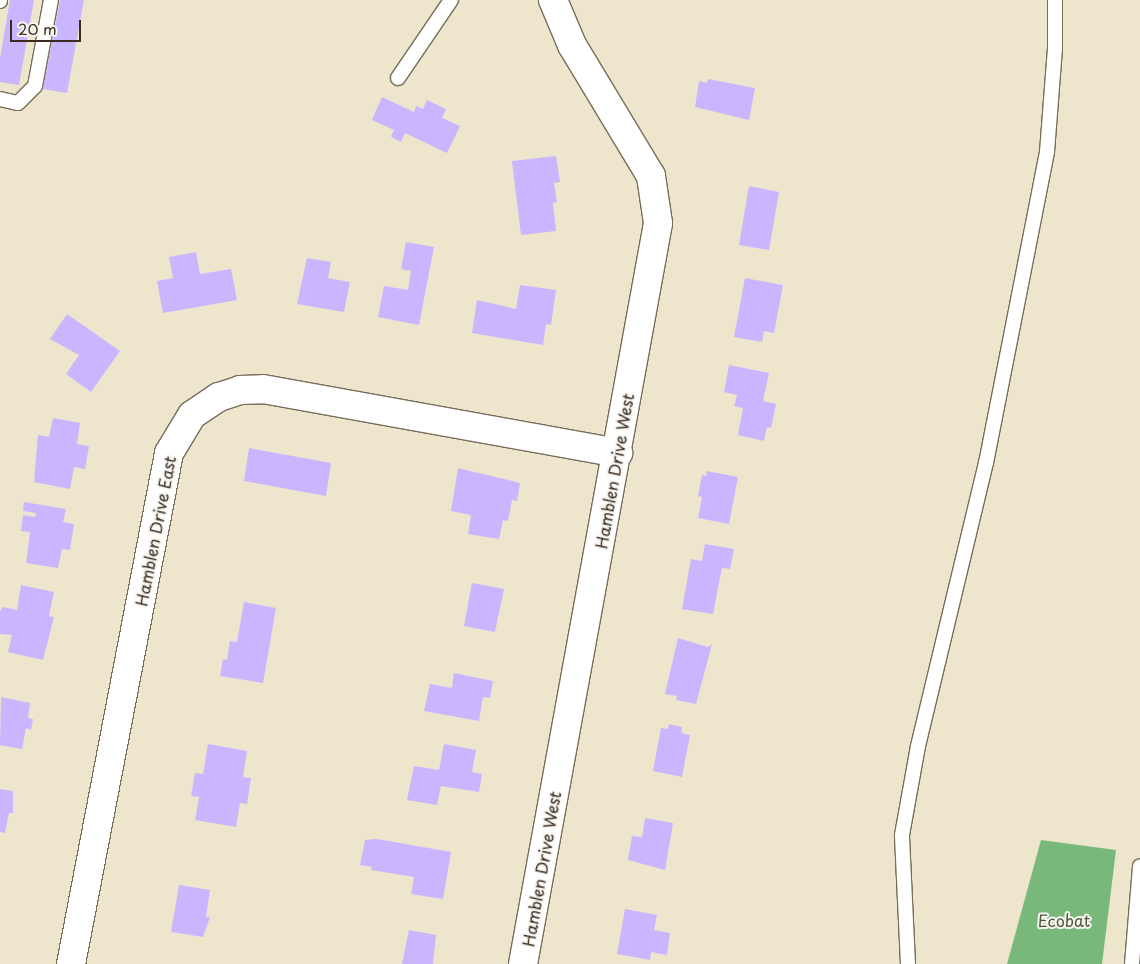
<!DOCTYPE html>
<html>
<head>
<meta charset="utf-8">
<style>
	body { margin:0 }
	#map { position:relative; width:1140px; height:964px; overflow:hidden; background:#ede6cd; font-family:"Playpen Sans",sans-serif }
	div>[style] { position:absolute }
	.forest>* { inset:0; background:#78b97b }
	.building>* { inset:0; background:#cab5ff }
	.roads { filter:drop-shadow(1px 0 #796c5b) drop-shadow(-1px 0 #796c5b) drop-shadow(0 1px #796c5b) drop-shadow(0 -1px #796c5b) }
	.lane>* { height:14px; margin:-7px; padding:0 7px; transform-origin:7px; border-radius:7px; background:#fff }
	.street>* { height:28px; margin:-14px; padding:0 14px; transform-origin:14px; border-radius:14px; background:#fff }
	span { translate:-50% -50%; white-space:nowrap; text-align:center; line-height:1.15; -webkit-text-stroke:4px #f6f6f2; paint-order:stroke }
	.street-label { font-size:16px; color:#3b2a1e }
	.park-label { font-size:16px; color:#52563b }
	.scale { position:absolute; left:10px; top:20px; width:71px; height:22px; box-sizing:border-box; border:2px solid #3b2a1e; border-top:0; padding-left:6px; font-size:15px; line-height:18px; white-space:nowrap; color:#3b2a1e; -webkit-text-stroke:4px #f6f6f2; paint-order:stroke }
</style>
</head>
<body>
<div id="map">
	<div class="forest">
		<div style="clip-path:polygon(1041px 840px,1116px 850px,1102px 964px,1007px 964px)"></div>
	</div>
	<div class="building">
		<div style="clip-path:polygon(10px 0,34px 0,19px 85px,0 82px,0 58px)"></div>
		<div style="clip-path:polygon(60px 0,84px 0,67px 93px,43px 89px)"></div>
		<div style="clip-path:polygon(708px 79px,755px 88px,749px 120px,695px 107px,699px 81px,707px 83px)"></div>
		<div style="clip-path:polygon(382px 97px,414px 112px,416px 106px,423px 109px,427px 100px,446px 109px,442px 118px,460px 126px,447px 153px,405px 133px,401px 142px,391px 137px,394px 130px,372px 120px)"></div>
		<div style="clip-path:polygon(556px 156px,560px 182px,554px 183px,557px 202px,553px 203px,556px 231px,521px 235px,512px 161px)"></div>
		<div style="clip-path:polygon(749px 186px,779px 192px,769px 250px,739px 245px)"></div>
		<div style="clip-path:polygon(406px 242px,434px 247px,419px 325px,378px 317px,384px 286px,408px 290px,411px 271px,401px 269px)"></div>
		<div style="clip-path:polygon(196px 252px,200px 274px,231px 269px,237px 300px,163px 313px,157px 281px,173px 278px,169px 257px)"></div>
		<div style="clip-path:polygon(307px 258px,331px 262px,328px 278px,350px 282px,344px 312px,297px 304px)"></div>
		<div style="clip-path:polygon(745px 278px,783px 285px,774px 333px,764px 331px,762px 342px,734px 337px)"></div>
		<div style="clip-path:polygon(520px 285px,556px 290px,551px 325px,546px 324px,543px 345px,472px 333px,477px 300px,516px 309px)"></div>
		<div style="clip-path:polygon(67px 314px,120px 351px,91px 392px,66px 374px,79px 355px,50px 339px)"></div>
		<div style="clip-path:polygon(729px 365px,769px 373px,763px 401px,776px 404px,771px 428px,767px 427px,764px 441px,738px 435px,743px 408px,734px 406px,737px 395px,724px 392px)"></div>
		<div style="clip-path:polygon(53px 418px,80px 423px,77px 444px,89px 446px,85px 469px,74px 467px,70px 489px,34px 482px,38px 435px,49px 437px)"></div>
		<div style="clip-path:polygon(249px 448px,331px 463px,326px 496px,244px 481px)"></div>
		<div style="clip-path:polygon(458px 468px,520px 483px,517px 501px,512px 500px,508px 521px,503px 520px,499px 539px,468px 534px,471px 515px,451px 511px)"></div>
		<div style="clip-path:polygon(707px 471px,738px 477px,729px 524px,698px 518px,702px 497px,698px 496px,702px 475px,706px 476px)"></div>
		<div style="clip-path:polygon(24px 502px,66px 509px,63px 522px,74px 524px,70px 550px,62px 549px,58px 568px,26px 563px,30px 532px,21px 531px,23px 515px,35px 517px,36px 513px,23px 511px)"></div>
		<div style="clip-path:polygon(705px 544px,734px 549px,730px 569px,722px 568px,713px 614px,682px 609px,691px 559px,702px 561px)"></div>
		<div style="clip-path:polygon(472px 583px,504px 589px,495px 632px,464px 626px)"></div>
		<div style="clip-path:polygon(21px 585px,54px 592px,49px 616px,54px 617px,43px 660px,8px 652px,12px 635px,0 634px,0 611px,3px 607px,17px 610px)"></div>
		<div style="clip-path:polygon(244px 602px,276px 608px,263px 683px,220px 676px,223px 659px,227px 660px,230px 641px,237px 642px)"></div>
		<div style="clip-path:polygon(678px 638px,708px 647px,712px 644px,696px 704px,676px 700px,677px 696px,665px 694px)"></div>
		<div style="clip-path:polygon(454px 673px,493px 681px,490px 698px,483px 697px,479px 721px,424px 711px,430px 684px,452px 688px)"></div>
		<div style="clip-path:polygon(1px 697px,30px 703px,28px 718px,33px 719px,31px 730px,26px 728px,22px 749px,0 745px)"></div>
		<div style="clip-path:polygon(669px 724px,682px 727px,681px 733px,690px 735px,682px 777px,653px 771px,661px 728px,668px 729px)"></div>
		<div style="clip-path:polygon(208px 744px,247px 751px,243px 777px,251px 778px,247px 804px,240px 803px,236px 827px,195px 820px,199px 797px,191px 796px,195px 773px,203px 774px)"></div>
		<div style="clip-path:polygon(444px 744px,476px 750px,472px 772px,482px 774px,479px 792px,441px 786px,437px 805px,407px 800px,414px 766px,439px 770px)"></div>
		<div style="clip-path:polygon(0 789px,13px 791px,13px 813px,9px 813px,5px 833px,0 832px)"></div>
		<div style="clip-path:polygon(645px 818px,673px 823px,665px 870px,628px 860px,632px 836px,642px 837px)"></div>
		<div style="clip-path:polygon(377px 839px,451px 852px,443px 899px,411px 894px,414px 877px,371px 870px,372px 867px,360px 865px,365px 840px)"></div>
		<div style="clip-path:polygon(179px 885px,210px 890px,206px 917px,210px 917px,203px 937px,171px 932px)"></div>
		<div style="clip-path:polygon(625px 909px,657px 915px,654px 930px,670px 933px,667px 955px,651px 952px,650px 960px,617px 954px)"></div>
		<div style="clip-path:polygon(409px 930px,436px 935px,433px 964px,402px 964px)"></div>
	</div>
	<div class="roads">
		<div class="lane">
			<div style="left:0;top:1px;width:1px;rotate:-90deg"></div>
			<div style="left:398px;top:78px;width:94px;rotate:-55.8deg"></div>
			<div style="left:0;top:99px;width:18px;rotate:13deg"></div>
			<div style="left:18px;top:103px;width:24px;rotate:-45deg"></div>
			<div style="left:35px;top:86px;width:87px;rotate:-79.5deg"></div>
			<div style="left:908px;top:964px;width:129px;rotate:-92.7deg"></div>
			<div style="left:902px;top:835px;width:90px;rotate:-79.8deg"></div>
			<div style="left:918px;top:746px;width:291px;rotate:-76.5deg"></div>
			<div style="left:986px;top:463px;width:317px;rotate:-78.9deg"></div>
			<div style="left:1047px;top:152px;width:103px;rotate:-85.6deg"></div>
			<div style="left:1055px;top:49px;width:49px;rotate:-90deg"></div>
			<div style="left:1132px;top:964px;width:98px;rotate:-85.3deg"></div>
		</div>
		<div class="street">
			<div style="left:71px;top:964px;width:520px;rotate:-79.14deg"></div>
			<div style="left:169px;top:453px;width:44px;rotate:-58.8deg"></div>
			<div style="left:192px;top:415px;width:32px;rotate:-34deg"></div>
			<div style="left:219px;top:397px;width:22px;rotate:-18deg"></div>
			<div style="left:240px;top:390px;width:23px;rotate:-2deg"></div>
			<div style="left:263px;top:389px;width:361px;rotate:10.2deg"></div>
			<div style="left:523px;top:964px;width:753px;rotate:-79.67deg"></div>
			<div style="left:658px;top:223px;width:48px;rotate:-98.5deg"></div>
			<div style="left:651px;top:176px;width:153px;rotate:-121.1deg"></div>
			<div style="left:572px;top:45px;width:49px;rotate:-112.9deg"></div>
		</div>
	</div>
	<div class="street-label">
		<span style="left:614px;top:471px;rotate:-80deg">Hamblen Drive West</span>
		<span style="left:155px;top:531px;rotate:-79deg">Hamblen Drive East</span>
		<span style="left:541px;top:869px;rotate:-80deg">Hamblen Drive West</span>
	</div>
	<div class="park-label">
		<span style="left:1064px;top:920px">Ecobat</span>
	</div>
	<div class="scale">20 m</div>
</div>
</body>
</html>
